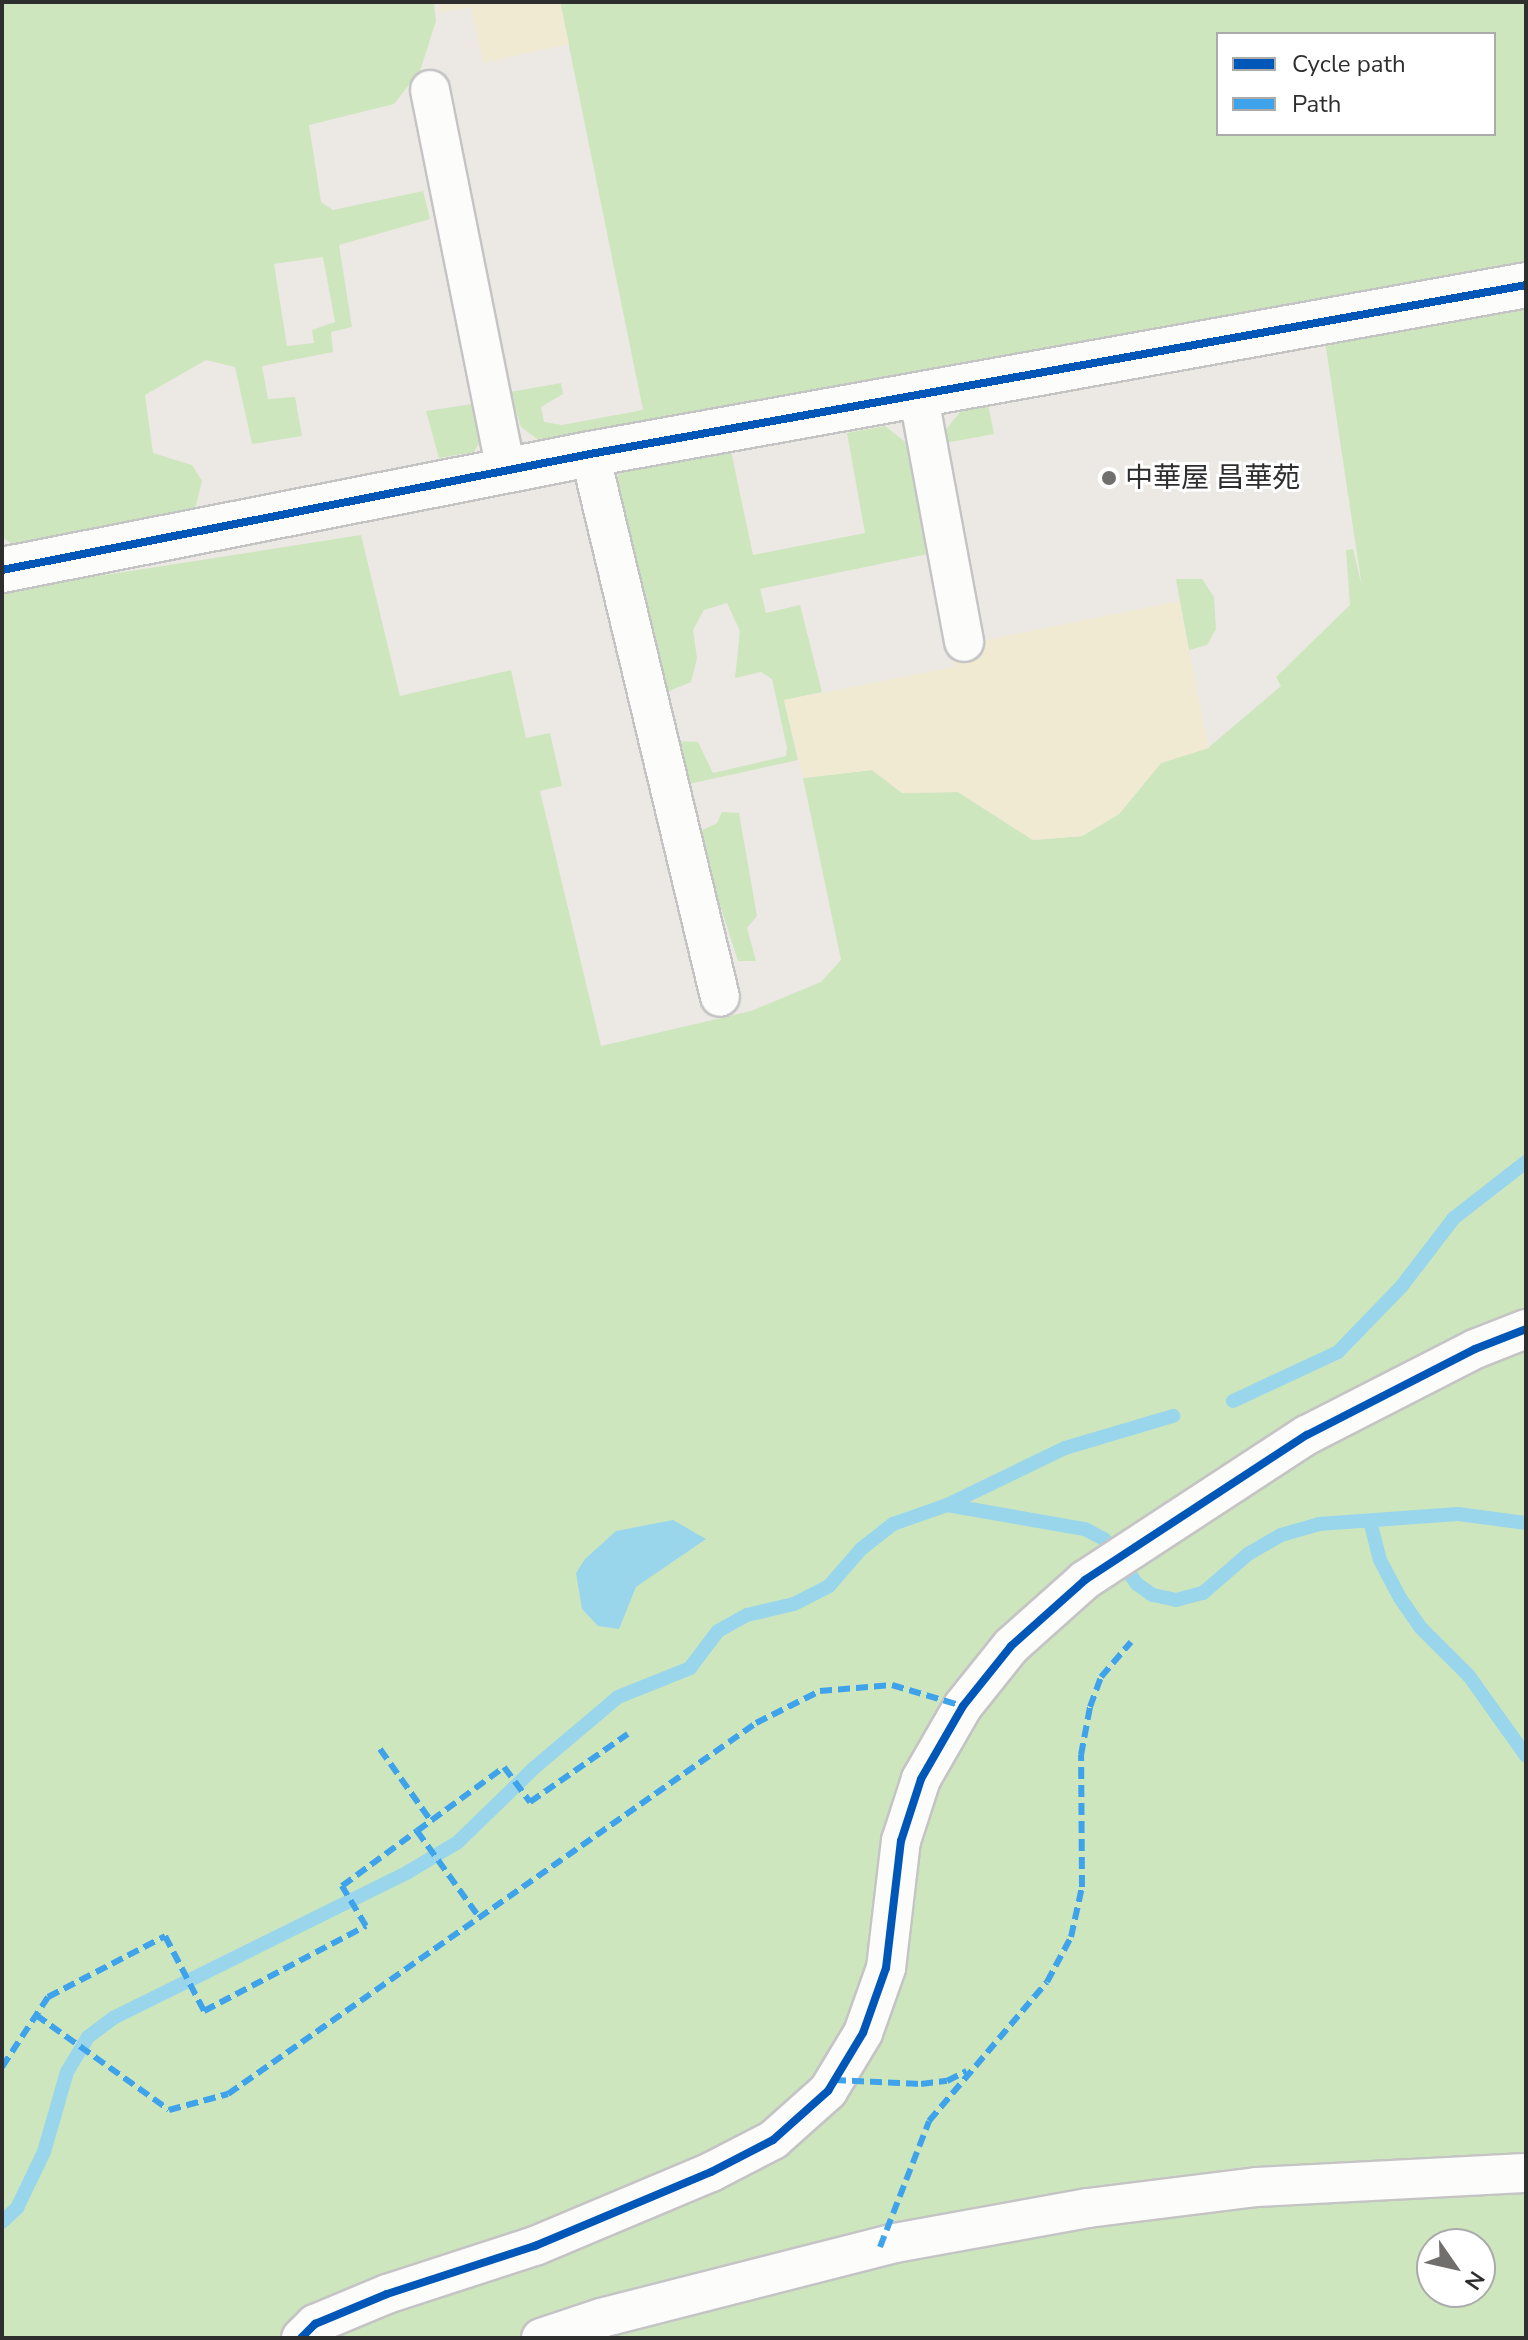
<!DOCTYPE html>
<html>
<head>
<meta charset="utf-8">
<style>
	body { margin:0 }
	#map { position:relative; width:1528px; height:2340px; overflow:hidden; background:#ece8e4; font-family:"Nunito Sans","Noto Sans JP",sans-serif }
	div>[style] { position:absolute }
	.green>* { inset:0; background:#cee6be }
	.sand>* { inset:0; background:#f0ead3 }
	.water>* { inset:0; background:#99d6ec }
	.stream>* { height:14px; margin:-7px; padding:0 7px; transform-origin:7px; border-radius:7px; background:#99d6ec }
	.roads { filter:drop-shadow(2px 0 #c5c4c5) drop-shadow(-2px 0 #c5c4c5) drop-shadow(0 2px #c5c4c5) drop-shadow(0 -2px #c5c4c5) }
	.minor>* { height:38px; margin:-19px; padding:0 19px; transform-origin:19px; border-radius:19px; background:#fcfcfb }
	.tertiary>* { height:44px; margin:-22px; padding:0 22px; transform-origin:22px; border-radius:22px; background:#fcfcfb }
	.quiet>* { height:6px; margin-top:-3px; transform-origin:0; background:repeating-linear-gradient(90deg,#3ea3eb 0 12px,transparent 0 18px) }
	.cycleway>* { height:8px; margin:-4px; padding:0 4px; transform-origin:4px; border-radius:4px; background:#0057b8 }
	.dots>* { width:22px; height:22px; translate:-50% -50%; box-sizing:border-box; border:4px solid #fff; border-radius:50% }
	span { translate:-50% -50%; white-space:nowrap; text-align:center; line-height:1.15; -webkit-text-stroke:6px #fff; paint-order:stroke }
	.poi-label { font-size:28px; color:#2e2e2e }
	.left { translate:0 -50%; text-align:left }
	.frame { position:absolute; inset:0; border:4px solid #2e2e2e; pointer-events:none }
	.legend { position:absolute; left:1216px; top:32px; width:280px; height:104px; box-sizing:border-box; background:#fff; border:2px solid #ababab; margin:0; padding:10px 14px; list-style:none; font-size:24px; color:#2e2e2e }
	.legend li { display:flex; align-items:center; gap:16px; height:40px }
	.legend b { width:40px; border:2px solid #ababab }
	.north { position:absolute; left:1416px; top:2228px; width:80px; height:80px; box-sizing:border-box; background:#fff; border:2px solid #ababab; border-radius:50%; rotate:124deg; font-size:22px; font-weight:700; line-height:32px; text-align:center; color:#2e2e2e }
	.north::after { content:''; display:block; margin:auto; width:28px; height:36px; background:#706f6e; clip-path:polygon(50% 0,100% 100%,50% 72%,0 100%) }
</style>
</head>
<body>
<div id="map">
	<div class="green">
		<div style="clip-path:polygon(evenodd,2px 2px,434px 2px,436px 21px,420px 71px,394px 104px,309px 125px,321px 202px,333px 210px,423px 191px,430px 219px,339px 245px,352px 327px,331px 332px,333px 352px,262px 366px,268px 399px,295px 397px,302px 436px,252px 444px,235px 367px,206px 360px,145px 395px,153px 453px,192px 465px,202px 481px,195px 509px,16px 547px,2px 537px,2px 2px,323px 257px,335px 322px,312px 330px,314px 343px,287px 346px,274px 264px,323px 257px)"></div>
		<div style="clip-path:polygon(evenodd,560px 2px,1526px 2px,1526px 270px,541px 442px,521px 427px,510px 392px,561px 383px,563px 394px,541px 407px,544px 422px,562px 425px,643px 410px,560px 2px,1218px 34px,1494px 34px,1494px 134px,1218px 134px,1218px 34px)"></div>
		<div style="clip-path:polygon(evenodd,1526px 305px,1526px 2338px,2px 2338px,2px 591px,361px 535px,400px 696px,511px 670px,526px 738px,550px 733px,562px 786px,540px 791px,601px 1046px,751px 1011px,821px 982px,841px 960px,803px 778px,872px 770px,902px 793px,958px 792px,1033px 840px,1082px 836px,1119px 814px,1161px 763px,1209px 747px,1281px 686px,1276px 677px,1350px 605px,1346px 550px,1353px 549px,1362px 587px,1325px 341px,1526px 305px,1432px 2244px,1480px 2244px,1480px 2292px,1432px 2292px,1432px 2244px)"></div>
		<div style="clip-path:polygon(472px 404px,481px 440px,474px 452px,439px 458px,426px 411px)"></div>
		<div style="clip-path:polygon(988px 404px,994px 434px,945px 443px,943px 433px,961px 411px)"></div>
		<div style="clip-path:polygon(885px 426px,909px 445px,928px 554px,760px 589px,766px 613px,800px 605px,822px 692px,784px 700px,798px 760px,684px 785px,673px 741px,698px 742px,713px 773px,786px 756px,787px 748px,772px 679px,761px 672px,735px 678px,740px 631px,727px 603px,704px 610px,693px 630px,697px 658px,691px 682px,662px 694px,611px 488px,620px 472px,731px 451px,753px 555px,865px 533px,847px 433px)"></div>
		<div style="clip-path:polygon(1176px 579px,1202px 579px,1214px 597px,1216px 629px,1207px 645px,1189px 650px)"></div>
		<div style="clip-path:polygon(722px 812px,739px 813px,757px 916px,747px 928px,756px 961px,738px 961px,697px 833px,717px 823px)"></div>
	</div>
	<div class="sand">
		<div style="clip-path:polygon(438px 2px,560px 2px,569px 44px,483px 63px,471px 7px,440px 13px)"></div>
		<div style="clip-path:polygon(1179px 601px,1209px 748px,1161px 763px,1119px 814px,1082px 836px,1033px 840px,958px 792px,902px 793px,872px 770px,803px 778px,784px 700px,954px 667px,951px 647px)"></div>
	</div>
	<div class="water">
		<div style="clip-path:polygon(673px 1520px,706px 1539px,636px 1587px,619px 1629px,598px 1626px,582px 1609px,576px 1573px,585px 1559px,616px 1531px)"></div>
	</div>
	<div class="stream">
		<div style="left:1233px;top:1401px;width:116px;rotate:-25deg"></div>
		<div style="left:1338px;top:1352px;width:91px;rotate:-45.9deg"></div>
		<div style="left:1401px;top:1287px;width:87px;rotate:-52.5deg"></div>
		<div style="left:1454px;top:1218px;width:91px;rotate:-37.9deg"></div>
		<div style="left:947px;top:1505px;width:140px;rotate:9.9deg"></div>
		<div style="left:1085px;top:1529px;width:21px;rotate:28deg"></div>
		<div style="left:1104px;top:1539px;width:56px;rotate:53.7deg"></div>
		<div style="left:1137px;top:1584px;width:19px;rotate:35deg"></div>
		<div style="left:1153px;top:1595px;width:24px;rotate:12deg"></div>
		<div style="left:1176px;top:1600px;width:28px;rotate:-15deg"></div>
		<div style="left:1203px;top:1593px;width:60px;rotate:-40.9deg"></div>
		<div style="left:1248px;top:1554px;width:38px;rotate:-30deg"></div>
		<div style="left:1281px;top:1535px;width:40px;rotate:-16deg"></div>
		<div style="left:1319px;top:1524px;width:139px;rotate:-4.1deg"></div>
		<div style="left:1458px;top:1514px;width:69px;rotate:7.5deg"></div>
		<div style="left:1370px;top:1521px;width:40px;rotate:75.6deg"></div>
		<div style="left:1380px;top:1560px;width:43px;rotate:62.2deg"></div>
		<div style="left:1400px;top:1598px;width:35px;rotate:55deg"></div>
		<div style="left:1420px;top:1627px;width:69px;rotate:45deg"></div>
		<div style="left:1469px;top:1676px;width:98px;rotate:54.5deg"></div>
		<div style="left:2px;top:2222px;width:21px;rotate:-43deg"></div>
		<div style="left:17px;top:2208px;width:62px;rotate:-64.3deg"></div>
		<div style="left:44px;top:2152px;width:83px;rotate:-74deg"></div>
		<div style="left:67px;top:2072px;width:41px;rotate:-59deg"></div>
		<div style="left:88px;top:2037px;width:31px;rotate:-37deg"></div>
		<div style="left:113px;top:2018px;width:329px;rotate:-26.3deg"></div>
		<div style="left:408px;top:1872px;width:58px;rotate:-31deg"></div>
		<div style="left:458px;top:1842px;width:106px;rotate:-44.2deg"></div>
		<div style="left:534px;top:1768px;width:110px;rotate:-40.2deg"></div>
		<div style="left:618px;top:1697px;width:78px;rotate:-21.9deg"></div>
		<div style="left:690px;top:1668px;width:46px;rotate:-52.9deg"></div>
		<div style="left:718px;top:1631px;width:33px;rotate:-29deg"></div>
		<div style="left:747px;top:1615px;width:48px;rotate:-13.2deg"></div>
		<div style="left:794px;top:1604px;width:39px;rotate:-27deg"></div>
		<div style="left:829px;top:1586px;width:49px;rotate:-49.1deg"></div>
		<div style="left:861px;top:1549px;width:41px;rotate:-38deg"></div>
		<div style="left:893px;top:1524px;width:57px;rotate:-19.4deg"></div>
		<div style="left:947px;top:1505px;width:131px;rotate:-25.8deg"></div>
		<div style="left:1065px;top:1448px;width:113px;rotate:-16.5deg"></div>
	</div>
	<div class="roads">
		<div class="minor">
			<div style="left:430px;top:90px;width:388px;rotate:78.7deg"></div>
			<div style="left:918px;top:393px;width:253px;rotate:79.5deg"></div>
			<div style="left:590px;top:454px;width:558px;rotate:76.54deg"></div>
			<div style="left:301px;top:2338px;width:20px;rotate:-45deg"></div>
			<div style="left:315px;top:2324px;width:78px;rotate:-22.6deg"></div>
			<div style="left:387px;top:2294px;width:156px;rotate:-18deg"></div>
			<div style="left:535px;top:2246px;width:191px;rotate:-22.8deg"></div>
			<div style="left:711px;top:2172px;width:70px;rotate:-27.3deg"></div>
			<div style="left:773px;top:2140px;width:74px;rotate:-41.7deg"></div>
			<div style="left:828px;top:2091px;width:68px;rotate:-58.9deg"></div>
			<div style="left:863px;top:2033px;width:69px;rotate:-70.5deg"></div>
			<div style="left:886px;top:1968px;width:128px;rotate:-83.3deg"></div>
			<div style="left:901px;top:1841px;width:65px;rotate:-72.1deg"></div>
			<div style="left:921px;top:1779px;width:84px;rotate:-60.1deg"></div>
			<div style="left:963px;top:1706px;width:77px;rotate:-51.3deg"></div>
			<div style="left:1011px;top:1646px;width:99px;rotate:-41.7deg"></div>
			<div style="left:1085px;top:1580px;width:265px;rotate:-33.2deg"></div>
			<div style="left:1307px;top:1435px;width:189px;rotate:-27.1deg"></div>
			<div style="left:1475px;top:1349px;width:55px;rotate:-21.4deg"></div>
			<div style="left:541px;top:2338px;width:63px;rotate:-18.4deg"></div>
			<div style="left:601px;top:2318px;width:303px;rotate:-14.3deg"></div>
			<div style="left:895px;top:2243px;width:196px;rotate:-10.3deg"></div>
			<div style="left:1088px;top:2208px;width:170px;rotate:-7.1deg"></div>
			<div style="left:1257px;top:2187px;width:269px;rotate:-3deg"></div>
		</div>
		<div class="tertiary">
			<div style="left:2px;top:570px;width:599px;rotate:-11.16deg"></div>
			<div style="left:590px;top:454px;width:951px;rotate:-10.23deg"></div>
		</div>
	</div>
	<div class="quiet">
		<div style="left:380px;top:1749px;width:88px;rotate:54.7deg"></div>
		<div style="left:417px;top:1831px;width:106px;rotate:54.2deg"></div>
		<div style="left:36px;top:2015px;width:163px;rotate:35.5deg"></div>
		<div style="left:169px;top:2110px;width:61px;rotate:-15.2deg"></div>
		<div style="left:228px;top:2094px;width:645px;rotate:-35.09deg"></div>
		<div style="left:756px;top:1723px;width:72px;rotate:-26.6deg"></div>
		<div style="left:820px;top:1691px;width:72px;rotate:-4.8deg"></div>
		<div style="left:892px;top:1685px;width:74px;rotate:16.5deg"></div>
		<div style="left:2px;top:2067px;width:84px;rotate:-56.7deg"></div>
		<div style="left:48px;top:1997px;width:132px;rotate:-27.5deg"></div>
		<div style="left:165px;top:1936px;width:85px;rotate:62.5deg"></div>
		<div style="left:204px;top:2011px;width:183px;rotate:-27.7deg"></div>
		<div style="left:366px;top:1926px;width:47px;rotate:-121deg"></div>
		<div style="left:342px;top:1886px;width:93px;rotate:-36.3deg"></div>
		<div style="left:417px;top:1831px;width:108px;rotate:-36.3deg"></div>
		<div style="left:504px;top:1767px;width:44px;rotate:53.4deg"></div>
		<div style="left:530px;top:1802px;width:119px;rotate:-34.8deg"></div>
		<div style="left:834px;top:2080px;width:87px;rotate:2.6deg"></div>
		<div style="left:921px;top:2084px;width:26px;rotate:-7deg"></div>
		<div style="left:947px;top:2081px;width:22px;rotate:-27deg"></div>
		<div style="left:880px;top:2247px;width:135px;rotate:-68.7deg"></div>
		<div style="left:929px;top:2121px;width:182px;rotate:-49.7deg"></div>
		<div style="left:1047px;top:1982px;width:51px;rotate:-61.9deg"></div>
		<div style="left:1071px;top:1937px;width:51px;rotate:-77.6deg"></div>
		<div style="left:1082px;top:1887px;width:132px;rotate:-90.4deg"></div>
		<div style="left:1081px;top:1755px;width:49px;rotate:-79.4deg"></div>
		<div style="left:1090px;top:1707px;width:32px;rotate:-70deg"></div>
		<div style="left:1101px;top:1677px;width:46px;rotate:-49.4deg"></div>
	</div>
	<div class="cycleway">
		<div style="left:2px;top:570px;width:599px;rotate:-11.16deg"></div>
		<div style="left:590px;top:454px;width:951px;rotate:-10.23deg"></div>
		<div style="left:301px;top:2338px;width:20px;rotate:-45deg"></div>
		<div style="left:315px;top:2324px;width:78px;rotate:-22.6deg"></div>
		<div style="left:387px;top:2294px;width:156px;rotate:-18deg"></div>
		<div style="left:535px;top:2246px;width:191px;rotate:-22.8deg"></div>
		<div style="left:711px;top:2172px;width:70px;rotate:-27.3deg"></div>
		<div style="left:773px;top:2140px;width:74px;rotate:-41.7deg"></div>
		<div style="left:828px;top:2091px;width:68px;rotate:-58.9deg"></div>
		<div style="left:863px;top:2033px;width:69px;rotate:-70.5deg"></div>
		<div style="left:886px;top:1968px;width:128px;rotate:-83.3deg"></div>
		<div style="left:901px;top:1841px;width:65px;rotate:-72.1deg"></div>
		<div style="left:921px;top:1779px;width:84px;rotate:-60.1deg"></div>
		<div style="left:963px;top:1706px;width:77px;rotate:-51.3deg"></div>
		<div style="left:1011px;top:1646px;width:99px;rotate:-41.7deg"></div>
		<div style="left:1085px;top:1580px;width:265px;rotate:-33.2deg"></div>
		<div style="left:1307px;top:1435px;width:189px;rotate:-27.1deg"></div>
		<div style="left:1475px;top:1349px;width:55px;rotate:-21.4deg"></div>
	</div>
	<div class="dots">
		<div style="left:1109px;top:478px;background:#706f6e"></div>
	</div>
	<div class="poi-label">
		<span class="left" style="left:1125px;top:478px">中華屋 昌華苑</span>
	</div>
	<div class="frame"></div>
	<ul class="legend">
	<li><b style="height:10px;background:#0057b8"></b>Cycle path</li>
	<li><b style="height:10px;background:#3ea3eb"></b>Path</li>
	</ul>
	<div class="north">N</div>
</div>
</body>
</html>
